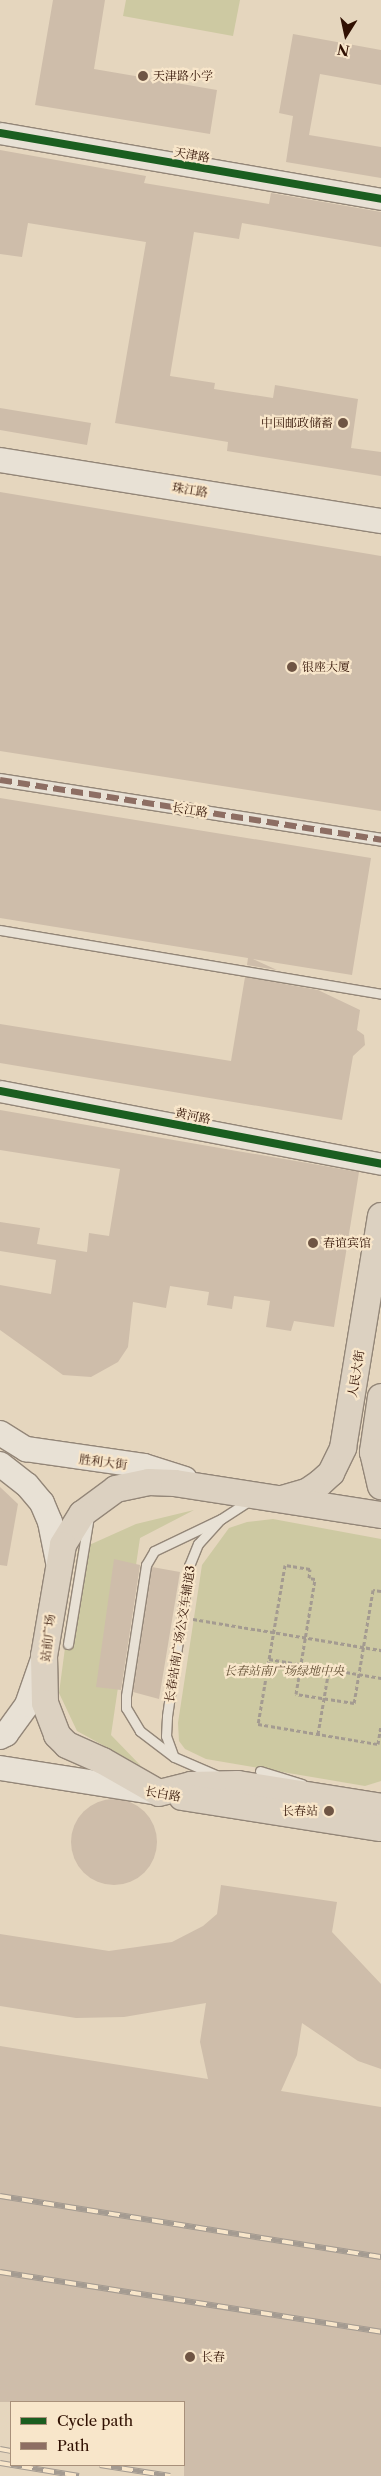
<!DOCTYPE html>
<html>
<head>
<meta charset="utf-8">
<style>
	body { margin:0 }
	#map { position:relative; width:381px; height:2476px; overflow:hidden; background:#e5d6be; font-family:"Libre Caslon Text","Noto Serif SC",serif }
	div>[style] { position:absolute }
	.green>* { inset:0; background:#cdc9a2 }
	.building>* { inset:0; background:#cebdaa }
	.round { border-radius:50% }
	.path>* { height:3px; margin-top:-1.5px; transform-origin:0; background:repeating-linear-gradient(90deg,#a49b91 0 4px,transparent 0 6.5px) }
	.roads { filter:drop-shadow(1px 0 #938678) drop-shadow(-1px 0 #938678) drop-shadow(0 1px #938678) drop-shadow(0 -1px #938678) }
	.service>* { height:9px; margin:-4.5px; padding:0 4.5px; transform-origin:4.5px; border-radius:4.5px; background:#e8e1d5 }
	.pedestrian>* { height:12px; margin:-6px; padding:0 6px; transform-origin:6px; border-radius:6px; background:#e8e1d5 }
	.tertiary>* { height:21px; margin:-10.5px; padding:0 10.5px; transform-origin:10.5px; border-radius:10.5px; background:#e8e1d5 }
	.secondary>* { height:24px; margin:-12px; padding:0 12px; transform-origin:12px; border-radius:12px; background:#e8e1d5 }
	.primary>* { height:26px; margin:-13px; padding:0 13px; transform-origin:13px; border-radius:13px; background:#dcd1c1 }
	.rail>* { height:5.5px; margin-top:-2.75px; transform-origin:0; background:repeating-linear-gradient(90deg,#f8e6ca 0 11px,#a49b91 0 22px); box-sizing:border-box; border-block:1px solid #a49b91 }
	.quiet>* { height:6px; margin-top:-3px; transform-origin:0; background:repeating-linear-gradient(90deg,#8d6e63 0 12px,transparent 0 18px) }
	.cycleway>* { height:8px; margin:-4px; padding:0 4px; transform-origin:4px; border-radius:4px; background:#1b5e20 }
	.dots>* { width:14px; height:14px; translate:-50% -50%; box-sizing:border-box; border:2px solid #f8e6ca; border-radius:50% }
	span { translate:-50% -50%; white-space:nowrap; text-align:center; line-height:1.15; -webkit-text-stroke:4.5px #f8e6ca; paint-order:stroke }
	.poi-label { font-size:12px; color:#301002 }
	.left { translate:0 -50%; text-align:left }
	.right { translate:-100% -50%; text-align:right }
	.street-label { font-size:12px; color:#301002 }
	.park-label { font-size:12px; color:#604d32; font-style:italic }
	.legend { position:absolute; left:10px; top:2401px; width:175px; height:65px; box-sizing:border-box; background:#f8e6ca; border:1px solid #a8907a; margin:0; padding:6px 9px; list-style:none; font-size:15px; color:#301002 }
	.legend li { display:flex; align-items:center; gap:10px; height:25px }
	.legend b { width:25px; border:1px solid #a8907a }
	.north { position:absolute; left:321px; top:10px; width:50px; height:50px; -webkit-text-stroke:4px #f8e6ca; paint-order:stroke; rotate:190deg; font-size:14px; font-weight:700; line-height:20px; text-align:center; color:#301002 }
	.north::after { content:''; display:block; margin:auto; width:18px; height:22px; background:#301002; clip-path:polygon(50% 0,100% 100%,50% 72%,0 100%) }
</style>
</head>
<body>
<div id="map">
	<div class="green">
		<div style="clip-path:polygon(126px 0,240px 0,233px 36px,123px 16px)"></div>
		<div style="clip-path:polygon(194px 1510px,140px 1538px,111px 1735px,141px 1766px,77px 1731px,59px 1693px,78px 1550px,136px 1524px)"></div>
		<div style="clip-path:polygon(273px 1519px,381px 1539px,381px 1781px,365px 1786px,206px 1759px,185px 1749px,179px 1741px,178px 1723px,202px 1565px,229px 1528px,247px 1522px)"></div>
	</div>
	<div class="building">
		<div style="clip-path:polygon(53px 0,105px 0,94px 69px,217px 90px,210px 134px,35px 105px)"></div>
		<div style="clip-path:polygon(293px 34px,381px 50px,381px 85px,320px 74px,309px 135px,381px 147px,381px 178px,286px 162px,293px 116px,279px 113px)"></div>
		<div style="clip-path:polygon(0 150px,146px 176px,144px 183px,269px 204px,271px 193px,381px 212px,381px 247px,242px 223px,239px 239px,194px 232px,170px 376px,215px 383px,214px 389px,273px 398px,275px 385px,358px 399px,351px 448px,381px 452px,381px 476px,227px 451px,228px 442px,115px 423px,146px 242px,28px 223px,22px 257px,0 254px)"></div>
		<div style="clip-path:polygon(0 408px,91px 423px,87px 445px,0 430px)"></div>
		<div style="clip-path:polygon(0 492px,381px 556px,381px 811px,0 751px)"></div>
		<div style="clip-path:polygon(0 798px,371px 858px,352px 975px,253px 959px,277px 970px,247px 965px,248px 958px,0 918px)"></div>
		<div style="clip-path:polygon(245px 977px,318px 990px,360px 1010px,357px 1030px,364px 1035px,365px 1045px,353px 1056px,342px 1120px,0 1063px,0 1024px,231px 1061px)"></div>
		<div style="clip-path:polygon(0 1110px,359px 1172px,334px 1327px,294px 1321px,291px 1331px,266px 1327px,270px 1301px,234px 1296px,232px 1309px,207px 1305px,209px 1292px,170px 1286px,166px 1308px,133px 1302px,128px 1347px,118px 1362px,91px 1377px,63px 1375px,0 1330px,0 1285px,51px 1294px,56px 1260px,0 1251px,0 1222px,40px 1228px,37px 1244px,87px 1252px,89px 1233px,109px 1236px,120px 1169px,0 1150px)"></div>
		<div style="clip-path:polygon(0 1487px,18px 1504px,7px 1566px,0 1565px)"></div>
		<div style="clip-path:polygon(114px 1559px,140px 1565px,121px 1690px,96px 1687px)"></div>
		<div style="clip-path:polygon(152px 1567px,180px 1572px,159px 1699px,133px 1692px)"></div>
		<div class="round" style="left:71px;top:1799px;width:86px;height:86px"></div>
		<div style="clip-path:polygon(221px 1885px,337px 1902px,332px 1932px,381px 1984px,381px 2069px,358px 2061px,302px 2023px,297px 2055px,281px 2091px,381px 2107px,381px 2476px,184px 2476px,184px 2402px,0 2402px,0 2046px,208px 2079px,200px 2042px,206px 2003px,124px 2017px,76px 2018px,0 2006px,0 1934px,109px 1951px,172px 1942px,203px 1926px,217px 1914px)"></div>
	</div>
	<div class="path">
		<div style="left:381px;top:1591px;width:8px;rotate:-173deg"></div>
		<div style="left:373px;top:1590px;width:115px;rotate:99.5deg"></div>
		<div style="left:354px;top:1703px;width:59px;rotate:-171.2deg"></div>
		<div style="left:296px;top:1694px;width:117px;rotate:-80.6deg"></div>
		<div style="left:315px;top:1579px;width:6px;rotate:-171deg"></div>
		<div style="left:309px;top:1578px;width:9px;rotate:-84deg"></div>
		<div style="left:310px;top:1569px;width:25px;rotate:-171deg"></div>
		<div style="left:285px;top:1565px;width:161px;rotate:99.6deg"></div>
		<div style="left:258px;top:1724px;width:122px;rotate:9.5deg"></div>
		<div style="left:378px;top:1744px;width:19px;rotate:-81deg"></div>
		<div style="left:193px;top:1619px;width:191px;rotate:9.4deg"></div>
		<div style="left:269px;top:1659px;width:114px;rotate:9.6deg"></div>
		<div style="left:318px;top:1734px;width:66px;rotate:-80.4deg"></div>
	</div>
	<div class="roads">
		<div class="service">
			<div style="left:0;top:930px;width:386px;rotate:9.5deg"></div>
			<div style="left:68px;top:1644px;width:124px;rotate:-80.7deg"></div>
			<div style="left:173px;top:1755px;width:20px;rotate:-110deg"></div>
			<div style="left:166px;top:1736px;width:20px;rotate:-87deg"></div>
			<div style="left:167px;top:1716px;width:152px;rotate:-81.7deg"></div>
			<div style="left:189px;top:1566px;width:24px;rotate:-68deg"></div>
			<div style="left:198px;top:1544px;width:31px;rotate:-48deg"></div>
			<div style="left:260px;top:1771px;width:44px;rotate:17.2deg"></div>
			<div style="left:218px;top:1776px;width:48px;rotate:-156.6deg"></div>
			<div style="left:174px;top:1757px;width:43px;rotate:-142.6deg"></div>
			<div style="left:140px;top:1731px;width:27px;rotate:-121deg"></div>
			<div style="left:126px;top:1708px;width:12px;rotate:-90deg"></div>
			<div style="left:126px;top:1696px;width:133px;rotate:-81.3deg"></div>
			<div style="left:146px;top:1565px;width:16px;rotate:-60deg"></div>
			<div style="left:154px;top:1551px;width:74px;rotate:-25.5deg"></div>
			<div style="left:221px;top:1519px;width:35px;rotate:-33deg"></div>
		</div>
		<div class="pedestrian">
			<div style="left:0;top:780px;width:386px;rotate:8.9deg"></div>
		</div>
		<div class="tertiary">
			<div style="left:0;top:133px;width:387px;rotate:9.8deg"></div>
			<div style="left:0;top:1091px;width:388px;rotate:10.8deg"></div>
		</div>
		<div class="secondary">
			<div style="left:0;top:460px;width:386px;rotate:9.1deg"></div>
			<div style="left:0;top:1433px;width:31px;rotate:32deg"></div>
			<div style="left:26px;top:1449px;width:119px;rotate:8.2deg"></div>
			<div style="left:144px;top:1466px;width:43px;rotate:17.6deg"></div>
			<div style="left:0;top:1464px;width:34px;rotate:38deg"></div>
			<div style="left:27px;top:1485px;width:23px;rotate:50deg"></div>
			<div style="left:42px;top:1503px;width:21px;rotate:67deg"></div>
			<div style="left:50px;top:1522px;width:41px;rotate:78.7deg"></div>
			<div style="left:0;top:1737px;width:7px;rotate:-27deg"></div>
			<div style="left:6px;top:1734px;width:36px;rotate:-54deg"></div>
			<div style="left:27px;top:1705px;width:46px;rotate:-70.8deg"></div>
			<div style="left:0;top:1768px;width:156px;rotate:8.9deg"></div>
		</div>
		<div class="primary">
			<div style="left:381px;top:1397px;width:56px;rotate:98.3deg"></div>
			<div style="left:373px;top:1452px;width:35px;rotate:77deg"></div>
			<div style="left:282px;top:1499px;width:26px;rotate:-16deg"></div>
			<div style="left:307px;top:1492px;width:16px;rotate:-35deg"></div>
			<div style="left:320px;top:1483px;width:15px;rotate:-42deg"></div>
			<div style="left:331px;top:1473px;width:28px;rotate:-64deg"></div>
			<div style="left:343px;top:1448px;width:235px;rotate:-80.7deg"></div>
			<div style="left:381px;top:1515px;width:208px;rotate:-171.2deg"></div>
			<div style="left:175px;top:1483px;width:26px;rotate:-178deg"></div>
			<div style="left:149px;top:1482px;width:34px;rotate:168deg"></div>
			<div style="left:116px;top:1489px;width:42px;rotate:143.7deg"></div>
			<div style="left:82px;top:1514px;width:36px;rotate:122deg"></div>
			<div style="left:63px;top:1545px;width:113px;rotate:99.7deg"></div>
			<div style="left:44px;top:1656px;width:47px;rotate:88.8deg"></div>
			<div style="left:45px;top:1703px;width:34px;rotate:69deg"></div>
			<div style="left:57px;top:1735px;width:14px;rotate:45deg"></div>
			<div style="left:67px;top:1745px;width:39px;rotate:24deg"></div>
			<div style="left:103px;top:1761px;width:64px;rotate:29.7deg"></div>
			<div style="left:159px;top:1793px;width:33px;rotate:-14deg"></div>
			<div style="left:191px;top:1785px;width:47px;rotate:-1.2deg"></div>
			<div style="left:238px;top:1784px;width:145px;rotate:9.1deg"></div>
			<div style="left:182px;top:1797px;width:201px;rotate:8.9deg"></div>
		</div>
	</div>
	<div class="rail">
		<div style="left:0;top:2196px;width:386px;rotate:9.1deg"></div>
		<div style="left:0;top:2272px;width:386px;rotate:8.9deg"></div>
		<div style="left:0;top:2449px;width:11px;rotate:10deg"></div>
		<div style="left:0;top:2463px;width:80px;rotate:9.3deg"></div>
		<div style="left:100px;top:2465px;width:71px;rotate:8.9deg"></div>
	</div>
	<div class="quiet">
		<div style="left:0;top:780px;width:386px;rotate:8.9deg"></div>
	</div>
	<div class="cycleway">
		<div style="left:0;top:133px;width:387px;rotate:9.8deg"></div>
		<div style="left:0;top:1091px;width:388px;rotate:10.8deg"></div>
	</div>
	<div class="dots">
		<div style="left:143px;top:76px;background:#6f5544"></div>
		<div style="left:343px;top:423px;background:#6f5544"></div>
		<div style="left:292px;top:667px;background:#6f5544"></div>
		<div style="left:313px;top:1243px;background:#6f5544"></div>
		<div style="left:329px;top:1811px;background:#6f5544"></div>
		<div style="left:190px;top:2357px;background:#6f5544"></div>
	</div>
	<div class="poi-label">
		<span class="left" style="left:153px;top:76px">天津路小学</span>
		<span class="right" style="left:333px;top:423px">中国邮政储蓄</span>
		<span class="left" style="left:302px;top:667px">银座大厦</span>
		<span class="left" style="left:323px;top:1243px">春谊宾馆</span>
		<span class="right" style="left:318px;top:1811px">长春站</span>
		<span class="left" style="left:201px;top:2357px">长春</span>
	</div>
	<div class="street-label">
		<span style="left:192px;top:155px;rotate:10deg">天津路</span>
		<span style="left:190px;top:490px;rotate:9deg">珠江路</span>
		<span style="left:190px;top:810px;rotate:9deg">长江路</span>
		<span style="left:193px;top:1116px;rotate:11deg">黄河路</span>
		<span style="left:356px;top:1374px;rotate:-81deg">人民大街</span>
		<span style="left:103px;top:1462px;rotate:7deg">胜利大街</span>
		<span style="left:180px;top:1634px;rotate:-81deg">长春站南广场公交车辅道3</span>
		<span style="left:48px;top:1638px;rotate:-84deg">站前广场</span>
		<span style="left:163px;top:1794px;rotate:10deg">长白路</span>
	</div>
	<div class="park-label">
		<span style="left:284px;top:1671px">长春站南广场绿地中央</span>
	</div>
	<ul class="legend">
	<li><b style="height:6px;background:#1b5e20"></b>Cycle path</li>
	<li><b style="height:6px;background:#8d6e63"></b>Path</li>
	</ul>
	<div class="north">N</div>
</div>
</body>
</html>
